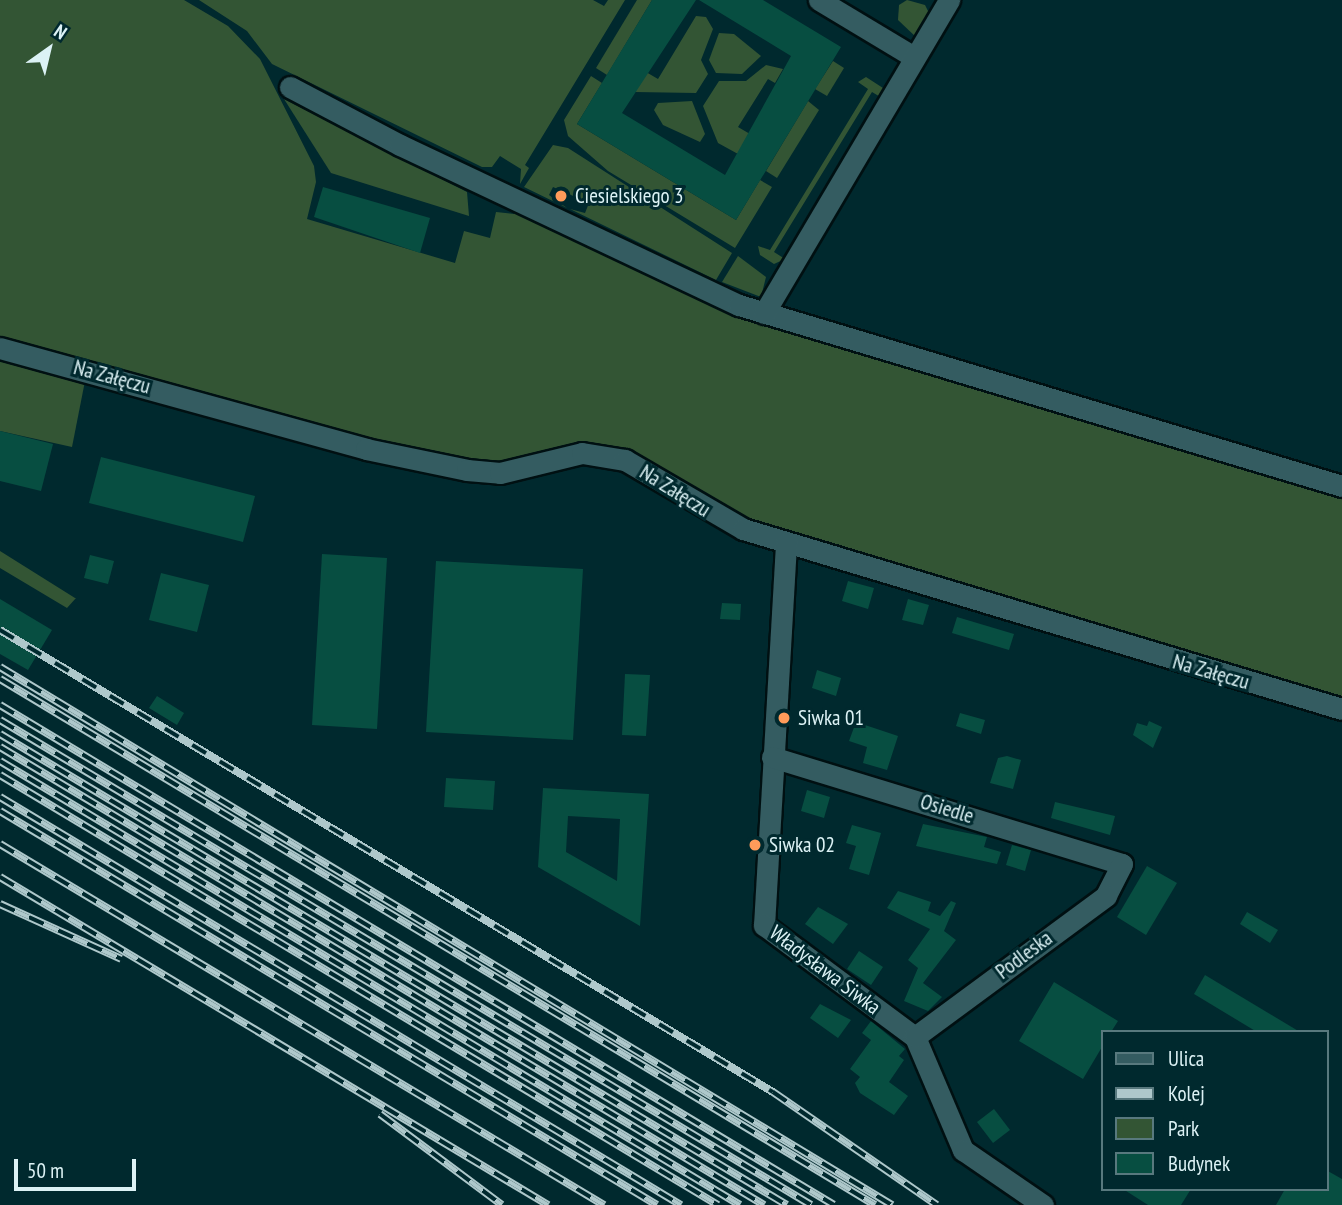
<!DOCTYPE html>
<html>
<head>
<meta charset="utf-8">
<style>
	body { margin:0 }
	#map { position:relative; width:1342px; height:1205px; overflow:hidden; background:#00292e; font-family:"PT Sans Narrow",sans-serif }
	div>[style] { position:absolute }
	.green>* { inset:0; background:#335534 }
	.building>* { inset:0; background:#074e41 }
	.roads { filter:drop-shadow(2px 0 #001012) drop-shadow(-2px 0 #001012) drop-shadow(0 2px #001012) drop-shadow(0 -2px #001012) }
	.minor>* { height:21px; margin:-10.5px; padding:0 10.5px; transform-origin:10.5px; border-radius:10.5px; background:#345c61 }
	.rail>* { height:8px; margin-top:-4px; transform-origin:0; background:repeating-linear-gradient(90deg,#00292e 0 16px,#aec8cb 0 32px); box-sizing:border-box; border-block:2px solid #aec8cb }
	.dots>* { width:19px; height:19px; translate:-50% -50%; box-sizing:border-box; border:4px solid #00292e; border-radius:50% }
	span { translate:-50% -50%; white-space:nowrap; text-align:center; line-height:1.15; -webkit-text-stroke:6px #00292e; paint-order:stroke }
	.poi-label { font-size:21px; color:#dcf2f5 }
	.left { translate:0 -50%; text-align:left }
	.street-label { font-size:21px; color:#dcf2f5 }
	.legend { position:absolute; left:1101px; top:1030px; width:228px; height:161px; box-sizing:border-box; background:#00292e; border:2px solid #58797e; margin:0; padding:9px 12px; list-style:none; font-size:21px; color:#dcf2f5 }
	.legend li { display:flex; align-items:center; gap:14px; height:35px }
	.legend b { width:35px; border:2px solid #58797e }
	.north { position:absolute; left:14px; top:14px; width:70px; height:70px; -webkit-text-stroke:5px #00292e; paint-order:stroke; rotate:34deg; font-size:19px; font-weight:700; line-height:28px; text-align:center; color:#dcf2f5 }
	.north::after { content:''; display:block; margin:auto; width:24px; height:32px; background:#dcf2f5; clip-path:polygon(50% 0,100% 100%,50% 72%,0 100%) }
	.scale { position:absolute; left:14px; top:1159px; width:122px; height:32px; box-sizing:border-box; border:4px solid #dcf2f5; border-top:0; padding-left:9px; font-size:21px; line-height:24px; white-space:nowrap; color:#dcf2f5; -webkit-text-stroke:5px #00292e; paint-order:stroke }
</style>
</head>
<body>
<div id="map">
	<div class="green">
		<div style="clip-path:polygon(0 0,184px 0,228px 26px,260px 59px,314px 166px,316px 182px,307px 219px,455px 263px,464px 231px,490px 238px,496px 212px,514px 214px,517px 209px,947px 378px,1342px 497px,1342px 701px,748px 522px,630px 456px,471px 467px,0 342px)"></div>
		<div style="clip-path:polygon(199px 0,593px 0,604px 6px,608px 0,625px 0,525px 165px,529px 168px,520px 184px,521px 169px,500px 156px,492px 167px,482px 167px,272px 64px,247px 31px)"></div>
		<div style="clip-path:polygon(637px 0,652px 0,607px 75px,596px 68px)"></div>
		<div style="clip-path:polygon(907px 0,925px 5px,931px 17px,918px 39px,898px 20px,899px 5px)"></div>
		<div style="clip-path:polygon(696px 16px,706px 17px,713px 29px,701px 60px,708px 74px,696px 93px,635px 92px,646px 72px,658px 79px)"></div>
		<div style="clip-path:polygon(719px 33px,734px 34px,761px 56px,742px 74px,716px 73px,709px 60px)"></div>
		<div style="clip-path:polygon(833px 61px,844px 68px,827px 96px,815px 89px)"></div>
		<div style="clip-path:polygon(766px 65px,783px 69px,775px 83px,768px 79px,738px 127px,750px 134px,738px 154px,718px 143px,703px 106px,719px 81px,746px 81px)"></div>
		<div style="clip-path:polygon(591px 76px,602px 83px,577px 124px,736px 220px,760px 180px,772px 187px,735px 248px,608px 171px,568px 136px,564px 120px)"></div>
		<div style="clip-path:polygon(866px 77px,883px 88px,882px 98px,872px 92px,774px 252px,785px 259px,774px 264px,760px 255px,758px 246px,770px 250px,868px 89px,858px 82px)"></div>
		<div style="clip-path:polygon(284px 99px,467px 192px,469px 216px,331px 173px)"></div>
		<div style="clip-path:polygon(692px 101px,705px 134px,700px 142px,663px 125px,654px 110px,658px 103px)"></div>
		<div style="clip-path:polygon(808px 101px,819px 110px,777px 178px,766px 171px)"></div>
		<div style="clip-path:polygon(553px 145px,568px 148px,732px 253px,716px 280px,570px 209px,585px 213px,589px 203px,553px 187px,549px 195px,567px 208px,524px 187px)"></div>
		<div style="clip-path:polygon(738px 256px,766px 277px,761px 297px,722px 282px)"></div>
		<div style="clip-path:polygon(0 355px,85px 381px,72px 447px,0 431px)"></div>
		<div style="clip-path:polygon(0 551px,75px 598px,76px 598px,67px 608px,0 568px)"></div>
	</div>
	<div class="building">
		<div style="clip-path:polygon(652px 0,696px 0,622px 113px,725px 175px,791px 56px,699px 0,763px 0,841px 47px,736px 220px,577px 124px)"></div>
		<div style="clip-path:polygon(323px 187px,430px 218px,420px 253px,314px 217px)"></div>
		<div style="clip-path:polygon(0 431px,53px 444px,41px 491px,0 481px)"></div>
		<div style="clip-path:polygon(101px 457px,255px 496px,243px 542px,89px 503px)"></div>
		<div style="clip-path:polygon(322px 554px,387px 558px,377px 729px,312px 725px)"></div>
		<div style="clip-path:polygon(90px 555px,114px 561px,108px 584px,84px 578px)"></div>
		<div style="clip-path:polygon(436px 561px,583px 569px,573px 740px,426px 732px)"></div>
		<div style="clip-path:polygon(161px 573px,209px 585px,197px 632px,149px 620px)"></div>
		<div style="clip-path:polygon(848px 581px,874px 588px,868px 609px,842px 601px)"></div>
		<div style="clip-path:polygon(0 599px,52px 630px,28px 670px,0 654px)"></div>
		<div style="clip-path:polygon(908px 599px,929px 605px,923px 625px,902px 620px)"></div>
		<div style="clip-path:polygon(722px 603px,741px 604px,740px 620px,720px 619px)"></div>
		<div style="clip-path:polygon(957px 617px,1014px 634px,1009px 650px,952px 633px)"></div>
		<div style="clip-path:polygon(817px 670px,841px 678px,836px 696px,812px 688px)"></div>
		<div style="clip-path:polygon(625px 674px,650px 675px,646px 736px,622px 735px)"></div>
		<div style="clip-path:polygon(157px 696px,184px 713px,177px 725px,149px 708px)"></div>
		<div style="clip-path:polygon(960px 713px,985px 720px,981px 734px,956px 726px)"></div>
		<div style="clip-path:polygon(1149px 721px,1162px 727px,1153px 748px,1133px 735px,1137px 723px,1147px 726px)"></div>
		<div style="clip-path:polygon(856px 722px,898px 736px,887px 770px,863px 763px,867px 747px,849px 741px)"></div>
		<div style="clip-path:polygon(1007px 756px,1021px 760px,1013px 789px,990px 783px,998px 758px)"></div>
		<div style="clip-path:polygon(446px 778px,495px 781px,493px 810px,444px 807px)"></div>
		<div style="clip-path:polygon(evenodd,543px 788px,649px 794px,640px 926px,538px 867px,543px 788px,568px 816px,620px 819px,617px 881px,566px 852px,568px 816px)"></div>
		<div style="clip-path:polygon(807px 790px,830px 797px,824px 818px,801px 811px)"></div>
		<div style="clip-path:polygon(1055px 802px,1115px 816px,1110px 835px,1051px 818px)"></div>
		<div style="clip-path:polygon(923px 824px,987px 837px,984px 847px,1001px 852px,997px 864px,916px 846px)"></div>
		<div style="clip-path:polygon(852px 825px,881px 833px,869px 875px,849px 869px,856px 846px,846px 843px)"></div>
		<div style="clip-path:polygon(1012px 845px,1031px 850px,1025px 871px,1006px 865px)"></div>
		<div style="clip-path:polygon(1147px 866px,1177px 883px,1146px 935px,1117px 917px)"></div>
		<div style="clip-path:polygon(898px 891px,931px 902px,928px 911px,940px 916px,951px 901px,956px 903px,944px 931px,956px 940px,923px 983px,942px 997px,928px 1011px,904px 1001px,918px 968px,908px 960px,930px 929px,887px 908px)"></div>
		<div style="clip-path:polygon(818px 907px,848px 924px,833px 944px,805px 924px)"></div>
		<div style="clip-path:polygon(1247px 912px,1278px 930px,1270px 943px,1240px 924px)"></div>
		<div style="clip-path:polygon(859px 951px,883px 967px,871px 985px,847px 969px)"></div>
		<div style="clip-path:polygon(1205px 975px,1300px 1032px,1257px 1032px,1194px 994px)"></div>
		<div style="clip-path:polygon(1054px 982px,1118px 1021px,1111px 1032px,1102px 1032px,1102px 1047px,1083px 1079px,1019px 1041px)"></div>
		<div style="clip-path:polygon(820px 1004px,851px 1020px,838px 1038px,810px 1018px)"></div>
		<div style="clip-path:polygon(871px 1021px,905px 1049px,899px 1056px,904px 1060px,889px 1082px,908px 1096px,894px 1115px,860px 1093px,855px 1083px,860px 1077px,850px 1069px,871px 1040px,862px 1033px)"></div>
		<div style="clip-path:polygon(994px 1109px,1010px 1130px,993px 1143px,977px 1122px)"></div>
		<div style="clip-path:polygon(1326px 1170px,1342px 1179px,1342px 1205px,1276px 1205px,1285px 1189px,1326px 1189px)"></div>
		<div style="clip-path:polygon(1123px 1189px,1191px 1189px,1181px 1205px,1148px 1205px)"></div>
	</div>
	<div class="roads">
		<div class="minor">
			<div style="left:819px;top:0;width:111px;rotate:31deg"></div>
			<div style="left:290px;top:87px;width:124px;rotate:27.8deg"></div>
			<div style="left:400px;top:145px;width:375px;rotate:25.3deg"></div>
			<div style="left:739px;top:305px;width:630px;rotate:16.71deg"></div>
			<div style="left:764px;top:313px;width:364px;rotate:-59.4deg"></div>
			<div style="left:0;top:348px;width:380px;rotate:15.4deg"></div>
			<div style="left:366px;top:449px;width:103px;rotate:11.7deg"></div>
			<div style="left:467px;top:470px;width:33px;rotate:5deg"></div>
			<div style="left:500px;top:473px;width:84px;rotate:-13.7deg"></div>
			<div style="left:582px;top:453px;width:44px;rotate:9.2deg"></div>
			<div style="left:625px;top:460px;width:137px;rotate:30.3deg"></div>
			<div style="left:743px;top:529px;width:625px;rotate:16.73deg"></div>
			<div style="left:786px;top:544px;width:382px;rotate:93.3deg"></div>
			<div style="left:764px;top:925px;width:188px;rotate:36.6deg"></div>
			<div style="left:915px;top:1037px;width:123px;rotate:67deg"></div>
			<div style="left:963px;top:1150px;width:97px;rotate:34.5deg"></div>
			<div style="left:772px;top:757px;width:366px;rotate:17deg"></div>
			<div style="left:1122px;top:864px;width:36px;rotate:117deg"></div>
			<div style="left:1106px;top:896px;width:237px;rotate:143.6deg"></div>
		</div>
	</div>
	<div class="rail">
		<div style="left:0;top:630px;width:901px;rotate:30.87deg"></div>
		<div style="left:773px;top:1092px;width:199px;rotate:34.6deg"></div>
		<div style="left:0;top:667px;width:1042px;rotate:31.1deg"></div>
		<div style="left:0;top:679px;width:1021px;rotate:31.01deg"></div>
		<div style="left:0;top:705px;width:972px;rotate:30.94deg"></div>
		<div style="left:0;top:720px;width:945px;rotate:30.88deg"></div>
		<div style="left:0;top:734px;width:917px;rotate:30.9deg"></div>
		<div style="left:0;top:747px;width:891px;rotate:30.94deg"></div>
		<div style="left:0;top:761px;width:863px;rotate:30.96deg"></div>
		<div style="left:0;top:775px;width:837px;rotate:30.92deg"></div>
		<div style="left:0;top:797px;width:794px;rotate:30.93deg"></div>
		<div style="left:0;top:811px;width:766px;rotate:30.95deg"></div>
		<div style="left:0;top:844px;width:704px;rotate:30.87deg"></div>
		<div style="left:0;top:877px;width:639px;rotate:30.9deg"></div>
		<div style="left:0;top:904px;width:133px;rotate:24.4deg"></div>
		<div style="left:380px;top:1114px;width:152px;rotate:36.7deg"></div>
	</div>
	<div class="dots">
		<div style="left:561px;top:196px;background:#ff9b5a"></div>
		<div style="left:784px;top:718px;background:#ff9b5a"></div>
		<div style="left:755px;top:845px;background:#ff9b5a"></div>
	</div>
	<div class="poi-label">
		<span class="left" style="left:575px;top:196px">Ciesielskiego 3</span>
		<span class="left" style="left:798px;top:718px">Siwka 01</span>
		<span class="left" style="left:769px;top:845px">Siwka 02</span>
	</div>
	<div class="street-label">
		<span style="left:112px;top:377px;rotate:15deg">Na Załęczu</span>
		<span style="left:675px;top:491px;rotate:32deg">Na Załęczu</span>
		<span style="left:1211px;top:672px;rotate:16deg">Na Załęczu</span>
		<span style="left:947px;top:809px;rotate:17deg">Osiedle</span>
		<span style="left:1024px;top:955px;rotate:-37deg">Podleska</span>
		<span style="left:825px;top:970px;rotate:37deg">Władysława Siwka</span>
	</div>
	<ul class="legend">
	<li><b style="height:9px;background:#345c61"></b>Ulica</li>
	<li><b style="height:9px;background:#aec8cb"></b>Kolej</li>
	<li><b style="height:19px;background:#335534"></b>Park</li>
	<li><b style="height:19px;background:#074e41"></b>Budynek</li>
	</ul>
	<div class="north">N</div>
	<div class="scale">50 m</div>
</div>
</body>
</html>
